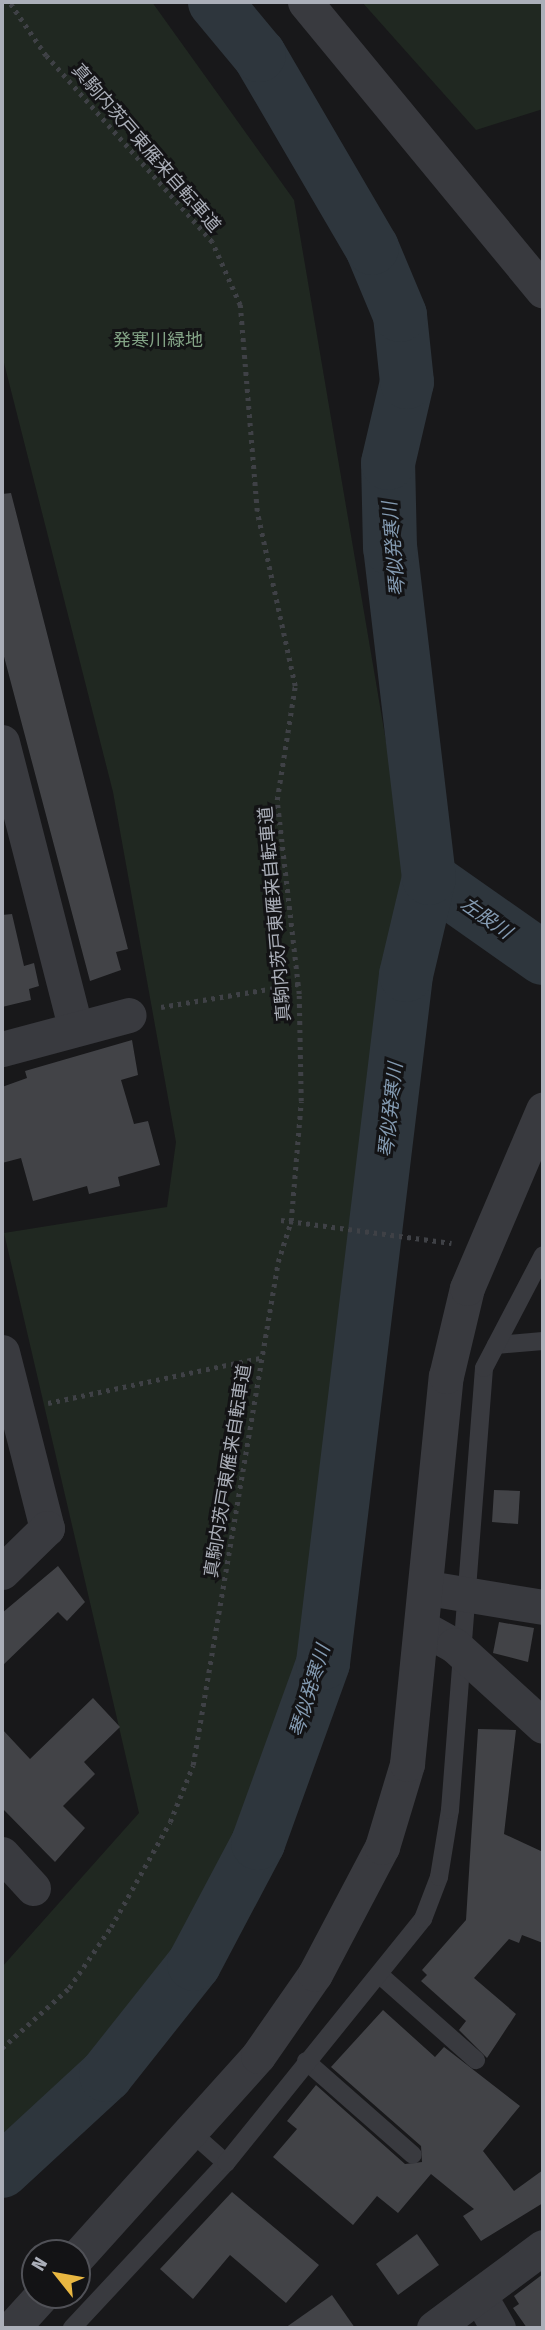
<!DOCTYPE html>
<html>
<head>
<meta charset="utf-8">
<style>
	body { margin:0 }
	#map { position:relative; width:545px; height:2330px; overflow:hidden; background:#18181a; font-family:"Fira Sans Condensed","Noto Sans JP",sans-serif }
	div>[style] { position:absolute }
	.green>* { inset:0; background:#202821 }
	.river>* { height:54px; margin:-27px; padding:0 27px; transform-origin:27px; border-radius:27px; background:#2e363d }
	.building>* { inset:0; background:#424347 }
	.path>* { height:4.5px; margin-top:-2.25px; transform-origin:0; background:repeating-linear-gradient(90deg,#3f4146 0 3.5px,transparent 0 8.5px) }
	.service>* { height:18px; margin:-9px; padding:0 9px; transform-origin:9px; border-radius:9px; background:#393a3f }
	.minor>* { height:35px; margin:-17.5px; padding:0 17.5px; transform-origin:17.5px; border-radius:17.5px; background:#393a3f }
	span { translate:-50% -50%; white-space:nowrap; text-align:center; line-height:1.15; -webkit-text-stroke:6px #131315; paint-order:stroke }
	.street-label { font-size:18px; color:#abafb9 }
	.park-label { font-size:18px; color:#83a386 }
	.water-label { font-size:19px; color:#849bb2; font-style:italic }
	.frame { position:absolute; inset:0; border:4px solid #abafb9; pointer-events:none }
	.north { position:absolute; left:21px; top:2239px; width:70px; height:70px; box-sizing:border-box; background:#131315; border:2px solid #505157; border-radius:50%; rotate:301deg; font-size:19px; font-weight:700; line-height:28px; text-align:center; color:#abafb9 }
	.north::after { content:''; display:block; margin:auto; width:24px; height:32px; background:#e9b741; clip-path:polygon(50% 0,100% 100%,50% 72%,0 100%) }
</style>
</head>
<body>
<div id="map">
	<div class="green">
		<div style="clip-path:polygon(2px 2px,152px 2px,294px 200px,408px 871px,320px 1530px,314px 1648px,181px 1963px,2px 2144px,2px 1967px,139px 1813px,4px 1233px,167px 1207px,176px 1142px,113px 792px,2px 355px)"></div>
		<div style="clip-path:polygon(362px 2px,543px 2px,543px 109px,476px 130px)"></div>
	</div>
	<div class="river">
		<div style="left:429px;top:878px;width:139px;rotate:35.1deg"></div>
		<div style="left:2px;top:2171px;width:142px;rotate:-42.7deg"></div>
		<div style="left:106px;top:2075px;width:142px;rotate:-51.6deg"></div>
		<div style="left:194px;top:1964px;width:137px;rotate:-62.1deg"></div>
		<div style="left:258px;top:1843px;width:191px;rotate:-70.1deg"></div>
		<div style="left:323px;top:1663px;width:693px;rotate:-83.12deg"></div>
		<div style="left:406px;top:975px;width:100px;rotate:-76.7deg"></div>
		<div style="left:429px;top:878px;width:332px;rotate:-96.7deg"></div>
		<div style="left:390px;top:548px;width:85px;rotate:-91.3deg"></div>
		<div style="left:388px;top:463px;width:83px;rotate:-76.8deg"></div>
		<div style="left:407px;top:382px;width:67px;rotate:-96deg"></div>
		<div style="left:400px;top:315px;width:73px;rotate:-112.7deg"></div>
		<div style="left:372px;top:248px;width:224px;rotate:-120.3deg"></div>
		<div style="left:259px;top:55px;width:69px;rotate:-129.7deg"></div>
	</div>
	<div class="building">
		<div style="clip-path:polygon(11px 493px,128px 949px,116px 952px,121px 970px,90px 981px,2px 649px,2px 494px)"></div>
		<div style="clip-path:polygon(12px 914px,24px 966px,34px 963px,39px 986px,29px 989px,31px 1000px,2px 1007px,2px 915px)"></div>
		<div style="clip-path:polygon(132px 1040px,138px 1075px,121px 1080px,134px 1124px,148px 1121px,160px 1165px,118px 1177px,120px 1186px,89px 1194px,87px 1186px,33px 1201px,21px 1158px,2px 1163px,2px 1087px,27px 1078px,25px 1071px)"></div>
		<div style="clip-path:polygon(494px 1490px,520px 1491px,518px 1524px,492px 1522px)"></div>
		<div style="clip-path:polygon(58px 1566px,85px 1602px,67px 1621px,58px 1612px,2px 1666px,2px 1613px)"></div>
		<div style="clip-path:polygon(499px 1622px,534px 1628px,528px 1662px,493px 1653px)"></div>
		<div style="clip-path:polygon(93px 1698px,120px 1727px,84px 1762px,95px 1774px,63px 1806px,85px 1828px,55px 1862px,2px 1808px,2px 1729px,30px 1759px)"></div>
		<div style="clip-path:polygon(478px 1729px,516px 1730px,504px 1834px,543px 1852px,543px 1943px,522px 1935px,519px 1943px,509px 1939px,474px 1978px,516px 2014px,487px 2058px,459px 2030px,466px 2021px,421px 1981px,427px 1975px,422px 1970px,466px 1920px)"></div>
		<div style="clip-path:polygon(383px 2010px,435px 2057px,444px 2047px,520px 2106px,483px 2151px,514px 2191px,543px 2170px,543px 2203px,481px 2241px,463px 2216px,474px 2209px,431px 2174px,398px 2213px,377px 2196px,353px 2225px,273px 2157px,297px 2129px,287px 2121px,316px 2085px,405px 2164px,422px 2162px,421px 2146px,331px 2067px)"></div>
		<div style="clip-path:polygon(232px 2192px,319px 2265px,286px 2303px,230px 2255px,193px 2299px,160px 2269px)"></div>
		<div style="clip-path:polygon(417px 2234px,439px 2265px,398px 2295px,376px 2264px)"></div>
		<div style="clip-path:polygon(543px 2274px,543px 2328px,527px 2328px,513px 2308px,519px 2304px,514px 2296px)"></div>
		<div style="clip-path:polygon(332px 2295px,355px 2328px,285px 2328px)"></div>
	</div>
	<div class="path">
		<div style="left:161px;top:1007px;width:139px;rotate:-9.5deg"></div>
		<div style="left:281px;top:1220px;width:172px;rotate:7.7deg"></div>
		<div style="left:48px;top:1403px;width:217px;rotate:-12deg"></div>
		<div style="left:2px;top:2048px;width:90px;rotate:-41.8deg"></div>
		<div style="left:69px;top:1988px;width:74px;rotate:-55.5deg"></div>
		<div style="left:111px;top:1927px;width:120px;rotate:-60.7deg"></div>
		<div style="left:170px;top:1822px;width:61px;rotate:-68deg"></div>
		<div style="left:193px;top:1765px;width:510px;rotate:-80.41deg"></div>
		<div style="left:278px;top:1262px;width:43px;rotate:-72.4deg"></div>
		<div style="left:291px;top:1221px;width:120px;rotate:-85.2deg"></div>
		<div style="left:301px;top:1101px;width:107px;rotate:-91.1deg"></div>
		<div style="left:299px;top:994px;width:195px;rotate:-96.5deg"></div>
		<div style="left:277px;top:800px;width:115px;rotate:-81deg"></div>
		<div style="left:295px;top:686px;width:179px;rotate:-102.3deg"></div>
		<div style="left:257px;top:511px;width:207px;rotate:-94.7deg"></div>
		<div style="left:240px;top:305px;width:69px;rotate:-114deg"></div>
		<div style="left:212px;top:242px;width:249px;rotate:-131.7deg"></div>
		<div style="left:46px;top:56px;width:65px;rotate:-124.4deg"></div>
	</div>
	<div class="service">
		<div style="left:496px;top:1345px;width:47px;rotate:-4.9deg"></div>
		<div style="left:381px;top:1976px;width:127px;rotate:41.5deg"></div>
		<div style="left:306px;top:2061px;width:142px;rotate:41.3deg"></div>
		<div style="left:191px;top:2132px;width:47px;rotate:41.5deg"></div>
		<div style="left:72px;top:2328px;width:226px;rotate:-47deg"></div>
		<div style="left:226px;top:2163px;width:314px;rotate:-51.1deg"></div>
		<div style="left:423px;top:1919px;width:45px;rotate:-69.1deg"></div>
		<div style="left:439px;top:1877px;width:68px;rotate:-80.7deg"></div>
		<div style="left:450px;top:1810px;width:443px;rotate:-85.6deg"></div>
		<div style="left:484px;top:1368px;width:127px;rotate:-62.4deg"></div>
	</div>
	<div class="minor">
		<div style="left:305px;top:2px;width:374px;rotate:50.5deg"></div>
		<div style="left:2px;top:742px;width:293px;rotate:75.6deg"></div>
		<div style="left:2px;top:1049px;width:131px;rotate:-15deg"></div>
		<div style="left:2px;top:1352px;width:182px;rotate:75.7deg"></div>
		<div style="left:47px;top:1528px;width:63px;rotate:135.6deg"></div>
		<div style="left:428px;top:1588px;width:117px;rotate:9.4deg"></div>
		<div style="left:423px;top:1628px;width:35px;rotate:29deg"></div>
		<div style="left:454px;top:1645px;width:120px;rotate:42.3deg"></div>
		<div style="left:2px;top:1854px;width:46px;rotate:47.6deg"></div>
		<div style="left:77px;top:2257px;width:270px;rotate:-48deg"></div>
		<div style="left:258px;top:2056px;width:100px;rotate:-55.2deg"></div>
		<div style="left:315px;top:1974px;width:144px;rotate:-62.2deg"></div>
		<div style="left:382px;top:1847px;width:87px;rotate:-73.2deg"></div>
		<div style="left:407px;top:1764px;width:390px;rotate:-84.3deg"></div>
		<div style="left:446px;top:1376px;width:90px;rotate:-76.6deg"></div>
		<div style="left:467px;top:1288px;width:194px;rotate:-66.9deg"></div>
		<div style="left:479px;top:2295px;width:38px;rotate:60deg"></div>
		<div style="left:12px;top:2328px;width:45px;rotate:-47.7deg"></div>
		<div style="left:434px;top:2328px;width:136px;rotate:-36.6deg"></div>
	</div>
	<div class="street-label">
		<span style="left:146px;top:148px;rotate:49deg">真駒内茨戸東雁来自転車道</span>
		<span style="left:275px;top:914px;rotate:-95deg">真駒内茨戸東雁来自転車道</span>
		<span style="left:228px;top:1471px;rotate:-81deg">真駒内茨戸東雁来自転車道</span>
	</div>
	<div class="park-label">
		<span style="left:158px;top:340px">発寒川緑地</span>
	</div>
	<div class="water-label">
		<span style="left:394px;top:549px;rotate:-95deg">琴似発寒川</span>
		<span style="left:486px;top:918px;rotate:35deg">左股川</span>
		<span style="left:391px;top:1110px;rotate:-84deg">琴似発寒川</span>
		<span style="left:310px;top:1691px;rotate:-73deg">琴似発寒川</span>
	</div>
	<div class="frame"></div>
	<div class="north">N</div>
</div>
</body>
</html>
